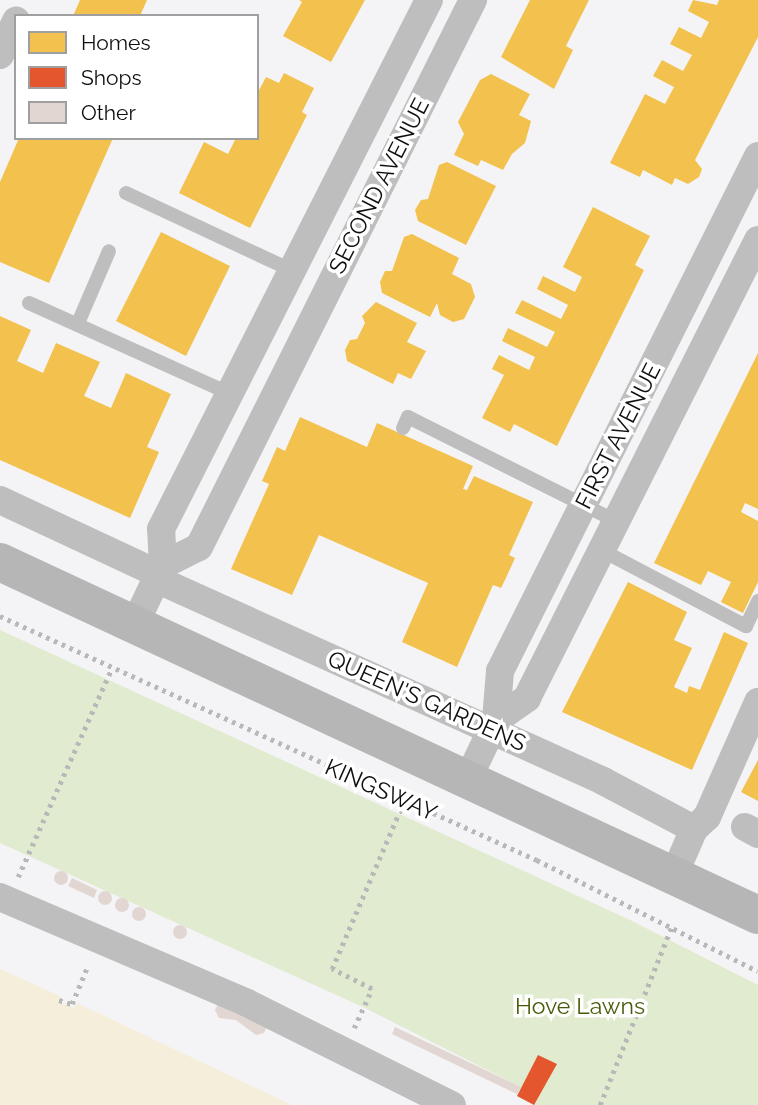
<!DOCTYPE html>
<html>
<head>
<meta charset="utf-8">
<style>
	body { margin:0 }
	#map { position:relative; width:758px; height:1105px; overflow:hidden; background:#f4f4f6; font-family:Raleway,sans-serif }
	div>[style] { position:absolute }
	.green>* { inset:0; background:#e0ebcf }
	.sand>* { inset:0; background:#f4eeda }
	.homes>* { inset:0; background:#f2c14e }
	.shops>* { inset:0; background:#e4572e }
	.building>* { inset:0; background:#e1d6d2 }
	.round { border-radius:50% }
	.path>* { height:4.5px; margin-top:-2.25px; transform-origin:0; background:repeating-linear-gradient(90deg,#b8b8b8 0 3.5px,transparent 0 8.5px) }
	.lane>* { height:14px; margin:-7px; padding:0 7px; transform-origin:7px; border-radius:7px; background:#bebebe }
	.street>* { height:28px; margin:-14px; padding:0 14px; transform-origin:14px; border-radius:14px; background:#bebebe }
	.primary>* { height:38px; margin:-19px; padding:0 19px; transform-origin:19px; border-radius:19px; background:#b7b6b7 }
	span { translate:-50% -50%; white-space:nowrap; text-align:center; line-height:1.15; -webkit-text-stroke:7px #fff; paint-order:stroke }
	.street-label { font-size:23px; color:#0f0f10 }
	.park-label { font-size:23px; color:#465c0a }
	.legend { position:absolute; left:14px; top:14px; width:245px; height:126px; box-sizing:border-box; background:#fff; border:2px solid #9f9f9f; margin:0; padding:9px 12px; list-style:none; font-size:21px; color:#0f0f10 }
	.legend li { display:flex; align-items:center; gap:14px; height:35px }
	.legend b { width:35px; border:2px solid #9f9f9f }
</style>
</head>
<body>
<div id="map">
	<div class="green">
		<div style="clip-path:polygon(0 630px,630px 920px,758px 985px,758px 1105px,534px 1105px,517px 1096px,521px 1087px,363px 1007px,0 843px)"></div>
	</div>
	<div class="sand">
		<div style="clip-path:polygon(0 969px,60px 996px,59px 1002px,74px 1008px,77px 1003px,292px 1105px,0 1105px)"></div>
	</div>
	<div class="homes">
		<div style="clip-path:polygon(80px 0,147px 0,140px 16px,73px 16px)"></div>
		<div style="clip-path:polygon(299px 0,365px 0,331px 62px,283px 36px,302px 2px)"></div>
		<div style="clip-path:polygon(530px 0,589px 0,566px 46px,573px 50px,554px 89px,501px 57px)"></div>
		<div style="clip-path:polygon(693px 0,717px 5px,719px 0,758px 0,758px 37px,695px 160px,702px 169px,699px 177px,688px 184px,675px 178px,672px 185px,643px 170px,640px 177px,610px 163px,645px 94px,665px 104px,674px 87px,653px 76px,662px 60px,683px 71px,692px 55px,670px 44px,679px 27px,701px 38px,709px 22px,688px 11px)"></div>
		<div style="clip-path:polygon(284px 73px,314px 88px,302px 112px,307px 115px,250px 228px,179px 193px,204px 142px,228px 154px,236px 138px,257px 138px,257px 94px,266px 77px,279px 83px)"></div>
		<div style="clip-path:polygon(491px 74px,530px 94px,519px 115px,531px 121px,525px 143px,512px 154px,503px 170px,481px 160px,478px 166px,454px 155px,464px 134px,458px 122px,480px 80px)"></div>
		<div style="clip-path:polygon(19px 138px,113px 138px,49px 283px,0 262px,0 182px)"></div>
		<div style="clip-path:polygon(447px 162px,496px 186px,466px 245px,418px 221px,415px 210px,421px 200px,428px 199px,439px 165px)"></div>
		<div style="clip-path:polygon(593px 207px,650px 236px,635px 265px,644px 270px,557px 446px,514px 424px,510px 432px,482px 418px,504px 375px,492px 369px,499px 355px,529px 370px,535px 357px,502px 341px,508px 328px,547px 347px,555px 332px,515px 313px,522px 300px,561px 319px,568px 305px,537px 289px,543px 276px,575px 292px,582px 277px,563px 267px)"></div>
		<div style="clip-path:polygon(161px 232px,230px 266px,186px 356px,116px 321px)"></div>
		<div style="clip-path:polygon(412px 234px,459px 258px,452px 274px,471px 284px,475px 297px,464px 319px,453px 322px,440px 315px,437px 303px,430px 317px,382px 293px,380px 282px,385px 271px,392px 271px,404px 237px)"></div>
		<div style="clip-path:polygon(376px 302px,417px 323px,407px 342px,426px 351px,411px 379px,398px 373px,393px 384px,347px 361px,345px 350px,350px 340px,357px 339px,365px 323px,362px 316px)"></div>
		<div style="clip-path:polygon(0 316px,31px 330px,17px 361px,43px 373px,56px 343px,100px 362px,84px 396px,111px 408px,126px 373px,171px 394px,147px 447px,159px 452px,130px 518px,0 460px)"></div>
		<div style="clip-path:polygon(758px 353px,758px 509px,745px 503px,741px 512px,758px 521px,758px 582px,743px 613px,721px 602px,731px 582px,708px 571px,701px 585px,654px 563px)"></div>
		<div style="clip-path:polygon(300px 417px,367px 447px,377px 423px,473px 466px,463px 489px,467px 490px,474px 476px,533px 502px,509px 555px,515px 558px,505px 580px,501px 588px,493px 585px,457px 667px,402px 642px,428px 583px,319px 535px,292px 595px,231px 569px,269px 484px,262px 481px,277px 447px,285px 451px)"></div>
		<div style="clip-path:polygon(628px 582px,687px 612px,674px 640px,692px 648px,674px 687px,687px 693px,689px 686px,700px 690px,724px 632px,748px 643px,692px 770px,562px 712px)"></div>
		<div style="clip-path:polygon(758px 760px,758px 801px,741px 792px)"></div>
	</div>
	<div class="shops">
		<div style="clip-path:polygon(538px 1055px,557px 1064px,534px 1105px,517px 1096px)"></div>
	</div>
	<div class="building">
		<div class="round" style="left:54px;top:871px;width:14px;height:14px"></div>
		<div style="clip-path:polygon(72px 878px,97px 890px,94px 898px,68px 886px)"></div>
		<div class="round" style="left:98px;top:891px;width:14px;height:14px"></div>
		<div class="round" style="left:115px;top:898px;width:14px;height:14px"></div>
		<div class="round" style="left:132px;top:907px;width:14px;height:14px"></div>
		<div class="round" style="left:173px;top:925px;width:14px;height:14px"></div>
		<div style="clip-path:polygon(220px 1000px,269px 1022px,264px 1033px,256px 1035px,236px 1020px,219px 1018px,215px 1010px)"></div>
		<div style="clip-path:polygon(395px 1027px,521px 1087px,517px 1094px,392px 1034px)"></div>
	</div>
	<div class="path">
		<div style="left:0;top:616px;width:590px;rotate:24.44deg"></div>
		<div style="left:537px;top:860px;width:247px;rotate:26.7deg"></div>
		<div style="left:18px;top:877px;width:229px;rotate:-65.8deg"></div>
		<div style="left:59px;top:1000px;width:14px;rotate:17deg"></div>
		<div style="left:72px;top:1004px;width:42px;rotate:-67.7deg"></div>
		<div style="left:354px;top:1028px;width:43px;rotate:-65.2deg"></div>
		<div style="left:372px;top:989px;width:45px;rotate:-153.4deg"></div>
		<div style="left:332px;top:969px;width:183px;rotate:-66.8deg"></div>
		<div style="left:600px;top:1105px;width:193px;rotate:-68.1deg"></div>
	</div>
	<div class="lane">
		<div style="left:126px;top:193px;width:184px;rotate:25deg"></div>
		<div style="left:29px;top:303px;width:218px;rotate:24.3deg"></div>
		<div style="left:78px;top:323px;width:78px;rotate:-66.7deg"></div>
		<div style="left:403px;top:428px;width:12px;rotate:-66deg"></div>
		<div style="left:408px;top:417px;width:233px;rotate:26.6deg"></div>
		<div style="left:601px;top:550px;width:164px;rotate:27.7deg"></div>
		<div style="left:746px;top:626px;width:28px;rotate:-64deg"></div>
	</div>
	<div class="street">
		<div style="left:0;top:55px;width:38px;rotate:-65deg"></div>
		<div style="left:0;top:500px;width:175px;rotate:25deg"></div>
		<div style="left:163px;top:565px;width:40px;rotate:-26.6deg"></div>
		<div style="left:199px;top:547px;width:612px;rotate:-63.39deg"></div>
		<div style="left:156px;top:579px;width:491px;rotate:24.3deg"></div>
		<div style="left:603px;top:781px;width:103px;rotate:27.8deg"></div>
		<div style="left:134px;top:626px;width:68px;rotate:-64.6deg"></div>
		<div style="left:163px;top:565px;width:36px;rotate:-93deg"></div>
		<div style="left:161px;top:529px;width:593px;rotate:-63.13deg"></div>
		<div style="left:496px;top:720px;width:38px;rotate:-35deg"></div>
		<div style="left:527px;top:698px;width:513px;rotate:-63.24deg"></div>
		<div style="left:468px;top:779px;width:65px;rotate:-64.6deg"></div>
		<div style="left:496px;top:720px;width:49px;rotate:-85.3deg"></div>
		<div style="left:500px;top:671px;width:576px;rotate:-63.39deg"></div>
		<div style="left:745px;top:827px;width:15px;rotate:28deg"></div>
		<div style="left:674px;top:875px;width:50px;rotate:-66.5deg"></div>
		<div style="left:694px;top:829px;width:18px;rotate:-43deg"></div>
		<div style="left:707px;top:817px;width:126px;rotate:-66.1deg"></div>
		<div style="left:0;top:897px;width:269px;rotate:23.2deg"></div>
		<div style="left:247px;top:1003px;width:229px;rotate:26.5deg"></div>
	</div>
	<div class="primary">
		<div style="left:0;top:562px;width:836px;rotate:24.97deg"></div>
	</div>
	<div class="street-label">
		<span style="left:379px;top:186px;rotate:-63deg">SECOND AVENUE</span>
		<span style="left:618px;top:436px;rotate:-63deg">FIRST AVENUE</span>
		<span style="left:427px;top:701px;rotate:24deg">QUEEN'S GARDENS</span>
		<span style="left:381px;top:790px;rotate:24deg">KINGSWAY</span>
	</div>
	<div class="park-label">
		<span style="left:580px;top:1006px">Hove Lawns</span>
	</div>
	<ul class="legend">
	<li><b style="height:19px;background:#f2c14e"></b>Homes</li>
	<li><b style="height:19px;background:#e4572e"></b>Shops</li>
	<li><b style="height:19px;background:#e1d6d2"></b>Other</li>
	</ul>
</div>
</body>
</html>
